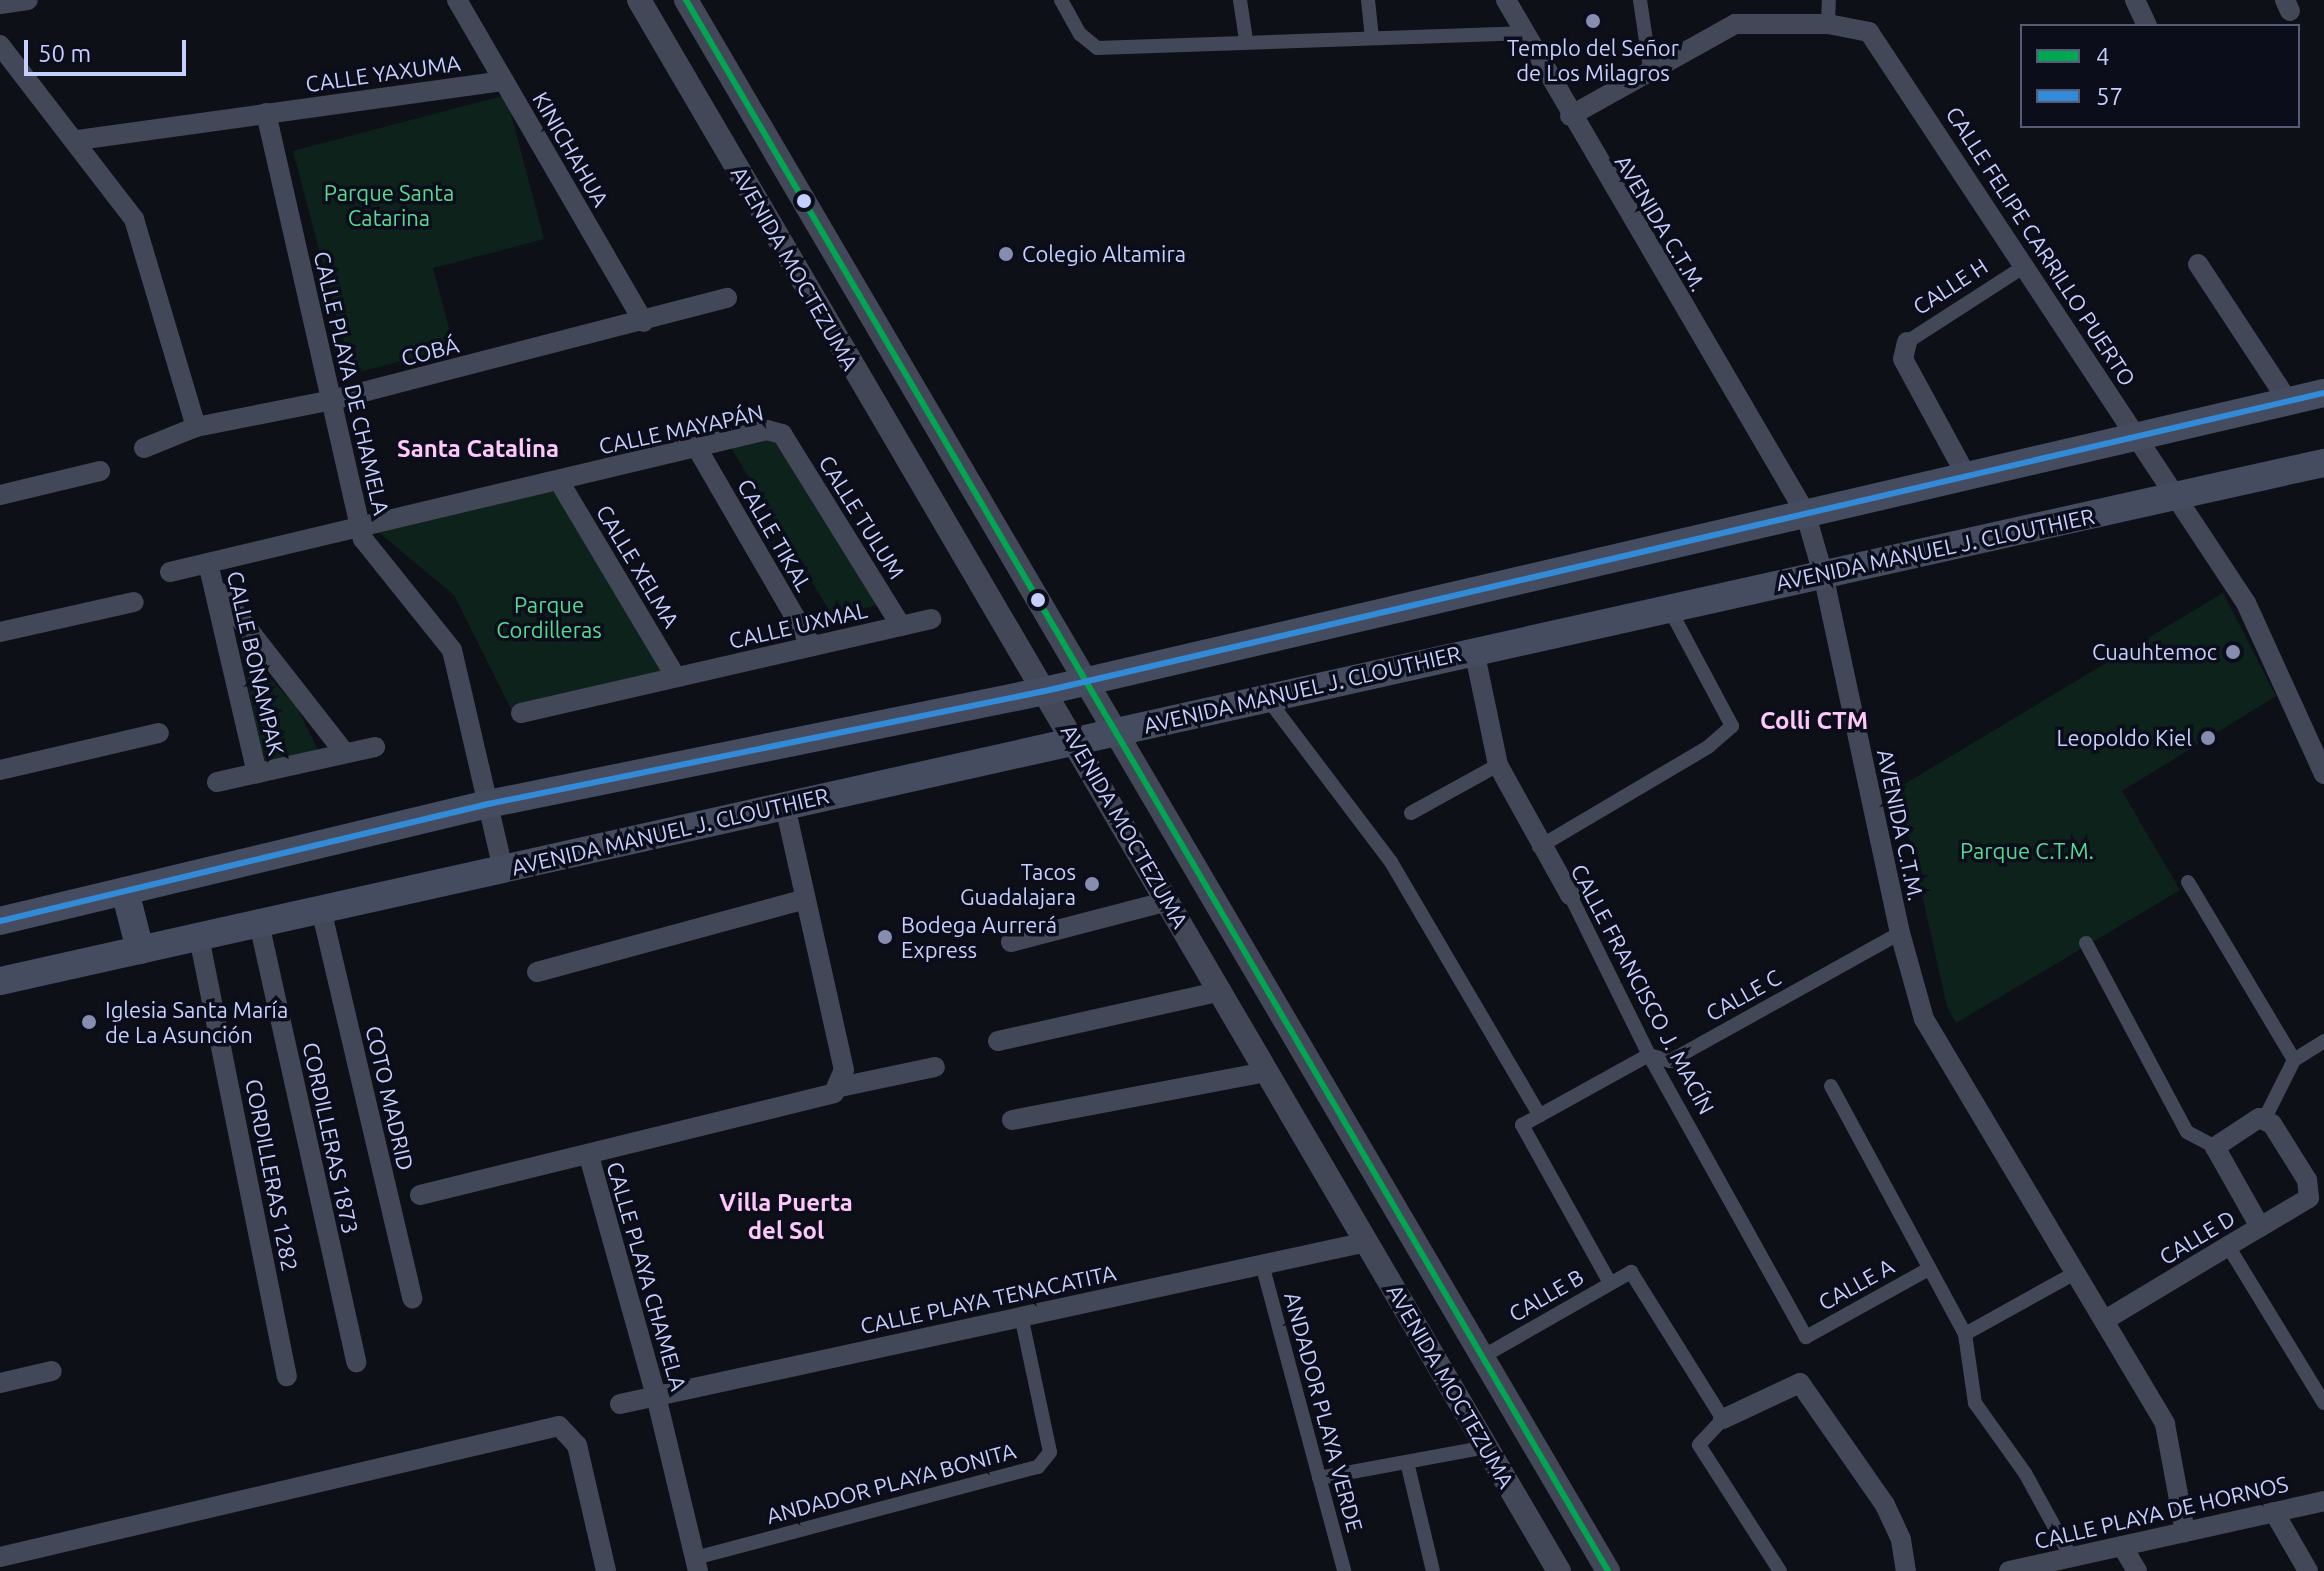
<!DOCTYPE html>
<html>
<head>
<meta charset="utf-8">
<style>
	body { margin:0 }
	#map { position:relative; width:2324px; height:1571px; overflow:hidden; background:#0e1018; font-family:Ubuntu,sans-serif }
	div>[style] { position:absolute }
	.green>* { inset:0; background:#0e221c }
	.pedestrian>* { height:14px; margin:-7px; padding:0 7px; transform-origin:7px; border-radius:7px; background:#434859 }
	.minor>* { height:20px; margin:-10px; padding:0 10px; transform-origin:10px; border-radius:10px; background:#434859 }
	.tertiary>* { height:24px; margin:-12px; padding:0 12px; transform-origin:12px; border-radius:12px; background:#434859 }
	.secondary>* { height:28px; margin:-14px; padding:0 14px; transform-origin:14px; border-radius:14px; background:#454c5f }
	.bus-1>* { height:6px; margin:-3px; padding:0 3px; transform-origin:3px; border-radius:3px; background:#00a651 }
	.bus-2>* { height:6px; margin:-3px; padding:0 3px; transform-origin:3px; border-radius:3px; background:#338bd7 }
	.dots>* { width:22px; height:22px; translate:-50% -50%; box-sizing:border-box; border:4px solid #0b0d1b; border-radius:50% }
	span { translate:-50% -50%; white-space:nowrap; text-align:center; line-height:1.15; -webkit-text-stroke:7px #0b0d1b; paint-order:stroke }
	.poi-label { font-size:22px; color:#c6d0fe }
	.left { translate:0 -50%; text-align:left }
	.right { translate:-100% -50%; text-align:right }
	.street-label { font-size:22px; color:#c6d0fe }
	.park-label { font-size:22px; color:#55db93 }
	.neighbourhood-label { font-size:24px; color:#fec8fa; font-weight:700 }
	.legend { position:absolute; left:2020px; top:24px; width:280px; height:104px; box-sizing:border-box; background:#0b0d1b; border:2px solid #565b76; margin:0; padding:10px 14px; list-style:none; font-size:24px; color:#c6d0fe }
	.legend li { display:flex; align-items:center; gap:16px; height:40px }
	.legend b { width:40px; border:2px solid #565b76 }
	.scale { position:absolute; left:24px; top:40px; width:162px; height:36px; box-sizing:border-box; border:4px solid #c6d0fe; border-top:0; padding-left:10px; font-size:24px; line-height:28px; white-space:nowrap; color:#c6d0fe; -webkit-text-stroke:6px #0b0d1b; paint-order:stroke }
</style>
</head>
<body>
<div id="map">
	<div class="green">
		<div style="clip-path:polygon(506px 95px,544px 239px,433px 268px,454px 347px,352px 374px,293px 151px)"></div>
		<div style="clip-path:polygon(782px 434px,887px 603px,832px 615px,727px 441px)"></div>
		<div style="clip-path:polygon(559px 481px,676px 677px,511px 709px,454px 595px,370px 525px)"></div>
		<div style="clip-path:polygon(2223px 593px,2276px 696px,2122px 791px,2180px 890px,1956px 1023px,1947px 1006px,1898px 788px)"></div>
		<div style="clip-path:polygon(241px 647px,296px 706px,319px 752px,263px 766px)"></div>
	</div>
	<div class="pedestrian">
		<div style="left:1061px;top:0;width:39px;rotate:61deg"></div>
		<div style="left:1080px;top:34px;width:22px;rotate:39deg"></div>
		<div style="left:1097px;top:48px;width:424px;rotate:-2deg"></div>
		<div style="left:1240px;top:0;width:40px;rotate:81.5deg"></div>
		<div style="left:1368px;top:0;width:36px;rotate:84deg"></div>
		<div style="left:1640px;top:0;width:69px;rotate:81.6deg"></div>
		<div style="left:1828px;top:24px;width:24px;rotate:-88deg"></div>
		<div style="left:1907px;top:342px;width:140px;rotate:-32.8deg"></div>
		<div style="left:1267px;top:698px;width:206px;rotate:52.9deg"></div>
		<div style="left:1391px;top:862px;width:294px;rotate:59.6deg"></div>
		<div style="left:1411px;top:813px;width:99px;rotate:-28.9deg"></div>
		<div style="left:1539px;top:847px;width:196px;rotate:-30.6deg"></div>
		<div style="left:1708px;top:747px;width:32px;rotate:-41deg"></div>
		<div style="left:1732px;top:726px;width:134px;rotate:-118.1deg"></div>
		<div style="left:2188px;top:882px;width:207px;rotate:59.2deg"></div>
		<div style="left:1570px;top:895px;width:178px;rotate:63.7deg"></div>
		<div style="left:1649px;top:1055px;width:323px;rotate:60.9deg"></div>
		<div style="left:1806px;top:1337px;width:138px;rotate:-29deg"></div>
		<div style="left:2086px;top:943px;width:214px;rotate:61.9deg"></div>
		<div style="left:2187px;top:1132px;width:32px;rotate:28deg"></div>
		<div style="left:2294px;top:1060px;width:36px;rotate:-32deg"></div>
		<div style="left:1831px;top:1086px;width:282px;rotate:61.6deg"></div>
		<div style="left:1965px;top:1334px;width:70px;rotate:81.8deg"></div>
		<div style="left:1975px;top:1403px;width:86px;rotate:54.5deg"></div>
		<div style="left:2025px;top:1473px;width:96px;rotate:61.3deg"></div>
		<div style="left:2265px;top:1118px;width:65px;rotate:-63.4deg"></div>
		<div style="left:2228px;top:1246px;width:184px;rotate:58.6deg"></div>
		<div style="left:1262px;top:1264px;width:318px;rotate:75deg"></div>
		<div style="left:1610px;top:1283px;width:181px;rotate:-119.1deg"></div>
		<div style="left:1522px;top:1125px;width:145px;rotate:-28.9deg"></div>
		<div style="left:1649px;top:1055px;width:22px;rotate:16deg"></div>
		<div style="left:1670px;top:1061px;width:263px;rotate:-29.1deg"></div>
		<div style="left:1965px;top:1334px;width:128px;rotate:-29deg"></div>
		<div style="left:1482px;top:1357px;width:172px;rotate:-29.7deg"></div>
		<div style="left:1631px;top:1272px;width:173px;rotate:58deg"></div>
		<div style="left:1723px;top:1419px;width:35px;rotate:133deg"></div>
		<div style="left:1699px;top:1445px;width:150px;rotate:57.3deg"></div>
		<div style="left:1407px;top:1462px;width:112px;rotate:76.6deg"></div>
		<div style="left:1319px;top:1478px;width:170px;rotate:-10.5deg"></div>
		<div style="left:695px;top:1558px;width:355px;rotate:-14.9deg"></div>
		<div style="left:1038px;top:1467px;width:19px;rotate:-51deg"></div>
		<div style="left:1050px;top:1452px;width:139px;rotate:-102deg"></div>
	</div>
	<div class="minor">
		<div style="left:457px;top:0;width:372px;rotate:59.9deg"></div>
		<div style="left:1506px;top:0;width:593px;rotate:59.72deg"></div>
		<div style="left:1805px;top:512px;width:65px;rotate:73.8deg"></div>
		<div style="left:1823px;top:574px;width:367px;rotate:77.9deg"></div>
		<div style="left:1900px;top:933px;width:89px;rotate:74.4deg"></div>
		<div style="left:1924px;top:1019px;width:471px;rotate:59.2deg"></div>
		<div style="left:2165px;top:1424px;width:110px;rotate:79.5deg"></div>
		<div style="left:2135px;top:0;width:29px;rotate:65deg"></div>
		<div style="left:2285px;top:0;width:12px;rotate:66deg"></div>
		<div style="left:0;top:4px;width:28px;rotate:-8deg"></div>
		<div style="left:0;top:45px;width:220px;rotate:52.4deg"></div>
		<div style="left:134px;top:219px;width:217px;rotate:73.4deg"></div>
		<div style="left:266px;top:113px;width:437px;rotate:77.2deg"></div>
		<div style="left:363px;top:539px;width:142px;rotate:51.3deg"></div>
		<div style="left:452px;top:650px;width:225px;rotate:76.9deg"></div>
		<div style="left:1570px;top:116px;width:189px;rotate:-29.1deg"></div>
		<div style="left:1735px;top:24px;width:93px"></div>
		<div style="left:1828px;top:24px;width:42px;rotate:11deg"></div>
		<div style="left:1869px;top:32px;width:684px;rotate:56.57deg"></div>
		<div style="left:2246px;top:603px;width:188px;rotate:65.5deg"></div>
		<div style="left:78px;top:140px;width:430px;rotate:-7.9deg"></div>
		<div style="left:2198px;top:264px;width:164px;rotate:56.7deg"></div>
		<div style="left:1907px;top:342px;width:17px;rotate:103deg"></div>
		<div style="left:1903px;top:359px;width:134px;rotate:61.5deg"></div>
		<div style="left:144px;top:448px;width:56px;rotate:-22deg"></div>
		<div style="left:196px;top:427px;width:139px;rotate:-11.2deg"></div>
		<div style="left:332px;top:400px;width:408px;rotate:-14.5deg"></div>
		<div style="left:697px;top:448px;width:229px;rotate:59.9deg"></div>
		<div style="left:559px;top:481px;width:228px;rotate:59.2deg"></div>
		<div style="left:0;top:495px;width:103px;rotate:-13.5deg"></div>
		<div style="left:208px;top:563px;width:216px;rotate:76.9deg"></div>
		<div style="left:170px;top:572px;width:614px;rotate:-13.38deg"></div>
		<div style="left:767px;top:430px;width:16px;rotate:15deg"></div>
		<div style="left:782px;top:434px;width:226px;rotate:58.2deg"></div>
		<div style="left:219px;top:592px;width:204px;rotate:52deg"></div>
		<div style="left:0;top:632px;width:137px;rotate:-12.6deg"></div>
		<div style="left:1474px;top:650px;width:117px;rotate:78.2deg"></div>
		<div style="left:1498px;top:765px;width:149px;rotate:61deg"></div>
		<div style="left:521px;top:713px;width:421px;rotate:-12.9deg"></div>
		<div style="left:0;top:770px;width:163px;rotate:-13.1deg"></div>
		<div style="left:217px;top:782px;width:162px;rotate:-12.5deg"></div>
		<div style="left:321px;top:909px;width:400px;rotate:76.8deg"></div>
		<div style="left:259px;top:923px;width:450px;rotate:77.5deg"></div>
		<div style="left:199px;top:937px;width:448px;rotate:78.7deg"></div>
		<div style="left:1011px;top:942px;width:162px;rotate:-14.6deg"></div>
		<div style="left:537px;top:972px;width:278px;rotate:-15.2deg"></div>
		<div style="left:998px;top:1041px;width:229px;rotate:-12.6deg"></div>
		<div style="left:840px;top:1087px;width:97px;rotate:-11.9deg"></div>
		<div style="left:1012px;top:1120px;width:259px;rotate:-10.7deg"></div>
		<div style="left:589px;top:1156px;width:249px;rotate:74.4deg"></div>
		<div style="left:656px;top:1396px;width:180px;rotate:76.5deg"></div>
		<div style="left:420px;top:1195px;width:426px;rotate:-13.8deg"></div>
		<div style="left:834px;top:1093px;width:25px;rotate:-67deg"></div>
		<div style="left:844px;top:1070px;width:271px;rotate:-102.6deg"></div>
		<div style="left:2105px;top:1320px;width:144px;rotate:-31deg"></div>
		<div style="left:2228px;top:1246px;width:94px;rotate:-30.7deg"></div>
		<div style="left:2309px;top:1198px;width:18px;rotate:-96deg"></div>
		<div style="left:2307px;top:1180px;width:66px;rotate:-122deg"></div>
		<div style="left:2272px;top:1124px;width:14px;rotate:-155deg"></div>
		<div style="left:2259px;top:1118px;width:53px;rotate:146.6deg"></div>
		<div style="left:2215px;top:1147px;width:92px;rotate:60.6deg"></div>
		<div style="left:0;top:1383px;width:53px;rotate:-13deg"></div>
		<div style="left:620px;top:1404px;width:764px;rotate:-12.24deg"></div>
		<div style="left:1723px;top:1419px;width:85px;rotate:-25.1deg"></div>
		<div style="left:1800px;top:1383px;width:149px;rotate:55.1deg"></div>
		<div style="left:1885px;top:1505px;width:38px;rotate:65deg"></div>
		<div style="left:1901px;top:1540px;width:31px;rotate:81deg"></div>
		<div style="left:2274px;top:1512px;width:68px;rotate:60deg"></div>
		<div style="left:2122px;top:1546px;width:29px;rotate:59deg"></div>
		<div style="left:0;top:1557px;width:574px;rotate:-13.19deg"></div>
		<div style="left:559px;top:1426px;width:26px;rotate:47deg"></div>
		<div style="left:577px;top:1445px;width:129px;rotate:77deg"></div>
		<div style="left:2009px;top:1571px;width:323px;rotate:-12.5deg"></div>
	</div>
	<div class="tertiary">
		<div style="left:639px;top:0;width:1821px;rotate:59.65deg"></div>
		<div style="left:686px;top:0;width:1822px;rotate:59.59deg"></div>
	</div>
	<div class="secondary">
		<div style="left:125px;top:891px;width:61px;rotate:75.7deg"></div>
		<div style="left:0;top:921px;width:502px;rotate:-13.48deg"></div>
		<div style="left:488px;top:804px;width:568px;rotate:-11.47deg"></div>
		<div style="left:1045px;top:691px;width:1313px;rotate:-13.12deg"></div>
		<div style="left:0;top:981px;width:2381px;rotate:-12.57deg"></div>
	</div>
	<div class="bus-1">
		<div style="left:686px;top:0;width:1822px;rotate:59.59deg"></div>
	</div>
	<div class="bus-2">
		<div style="left:0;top:921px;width:502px;rotate:-13.48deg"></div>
		<div style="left:488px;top:804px;width:568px;rotate:-11.47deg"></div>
		<div style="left:1045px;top:691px;width:1313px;rotate:-13.12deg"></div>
	</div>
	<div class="dots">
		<div style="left:1593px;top:21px;background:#868dae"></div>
		<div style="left:804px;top:201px;background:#c6d0fe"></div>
		<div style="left:1006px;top:254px;background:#868dae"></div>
		<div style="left:1038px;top:600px;background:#c6d0fe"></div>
		<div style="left:2233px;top:652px;background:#868dae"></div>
		<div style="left:2208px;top:738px;background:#868dae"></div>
		<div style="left:1092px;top:884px;background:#868dae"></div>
		<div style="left:885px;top:937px;background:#868dae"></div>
		<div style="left:89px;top:1022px;background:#868dae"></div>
	</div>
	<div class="poi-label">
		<span style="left:1593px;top:60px">Templo del Señor<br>de Los Milagros</span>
		<span class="left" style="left:1022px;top:254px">Colegio Altamira</span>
		<span class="right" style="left:2217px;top:652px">Cuauhtemoc</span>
		<span class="right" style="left:2192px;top:738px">Leopoldo Kiel</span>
		<span class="right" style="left:1076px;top:884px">Tacos<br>Guadalajara</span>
		<span class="left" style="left:901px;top:937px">Bodega Aurrerá<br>Express</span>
		<span class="left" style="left:105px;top:1022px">Iglesia Santa María<br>de La Asunción</span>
	</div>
	<div class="street-label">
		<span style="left:383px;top:73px;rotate:-8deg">CALLE YAXUMA</span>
		<span style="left:571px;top:149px;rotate:60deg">KINICHAHUA</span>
		<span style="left:1661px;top:223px;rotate:59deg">AVENIDA C.T.M.</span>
		<span style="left:2041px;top:246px;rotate:57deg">CALLE FELIPE CARRILLO PUERTO</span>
		<span style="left:795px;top:268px;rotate:60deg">AVENIDA MOCTEZUMA</span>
		<span style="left:1950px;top:286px;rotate:-33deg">CALLE H</span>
		<span style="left:430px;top:351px;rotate:-14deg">COBÁ</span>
		<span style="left:352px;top:383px;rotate:77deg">CALLE PLAYA DE CHAMELA</span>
		<span style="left:681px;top:429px;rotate:-12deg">CALLE MAYAPÁN</span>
		<span style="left:862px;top:517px;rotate:58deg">CALLE TULUM</span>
		<span style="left:775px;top:535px;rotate:60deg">CALLE TIKAL</span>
		<span style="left:1935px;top:549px;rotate:-12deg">AVENIDA MANUEL J. CLOUTHIER</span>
		<span style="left:638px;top:566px;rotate:59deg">CALLE XELMA</span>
		<span style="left:798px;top:625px;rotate:-13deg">CALLE UXMAL</span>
		<span style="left:256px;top:663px;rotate:77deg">CALLE BONAMPAK</span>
		<span style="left:1302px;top:689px;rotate:-13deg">AVENIDA MANUEL J. CLOUTHIER</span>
		<span style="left:1901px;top:825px;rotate:78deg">AVENIDA C.T.M.</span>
		<span style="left:1125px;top:826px;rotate:60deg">AVENIDA MOCTEZUMA</span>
		<span style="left:670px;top:831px;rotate:-13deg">AVENIDA MANUEL J. CLOUTHIER</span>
		<span style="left:1643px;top:989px;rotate:62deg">CALLE FRANCISCO J. MACÍN</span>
		<span style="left:1743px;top:995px;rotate:-29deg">CALLE C</span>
		<span style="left:390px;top:1098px;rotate:77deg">COTO MADRID</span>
		<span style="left:331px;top:1138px;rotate:78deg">CORDILLERAS 1873</span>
		<span style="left:272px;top:1175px;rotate:79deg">CORDILLERAS 1282</span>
		<span style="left:2197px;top:1237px;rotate:-31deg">CALLE D</span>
		<span style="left:647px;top:1276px;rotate:74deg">CALLE PLAYA CHAMELA</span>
		<span style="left:1856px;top:1284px;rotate:-29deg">CALLE A</span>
		<span style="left:1546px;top:1295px;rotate:-30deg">CALLE B</span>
		<span style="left:988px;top:1299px;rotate:-12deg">CALLE PLAYA TENACATITA</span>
		<span style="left:1451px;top:1386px;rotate:60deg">AVENIDA MOCTEZUMA</span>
		<span style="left:1324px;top:1412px;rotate:75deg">ANDADOR PLAYA VERDE</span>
		<span style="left:891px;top:1483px;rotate:-15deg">ANDADOR PLAYA BONITA</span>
		<span style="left:2161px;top:1512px;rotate:-13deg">CALLE PLAYA DE HORNOS</span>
	</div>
	<div class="park-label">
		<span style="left:389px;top:205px">Parque Santa<br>Catarina</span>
		<span style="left:549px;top:617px">Parque<br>Cordilleras</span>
		<span style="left:2027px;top:851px">Parque C.T.M.</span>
	</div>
	<div class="neighbourhood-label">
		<span style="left:478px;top:449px">Santa Catalina</span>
		<span style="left:1814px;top:721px">Colli CTM</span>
		<span style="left:786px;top:1217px">Villa Puerta<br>del Sol</span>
	</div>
	<ul class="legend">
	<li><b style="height:10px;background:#00a651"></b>4</li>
	<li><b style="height:10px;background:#338bd7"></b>57</li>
	</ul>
	<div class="scale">50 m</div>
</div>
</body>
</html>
